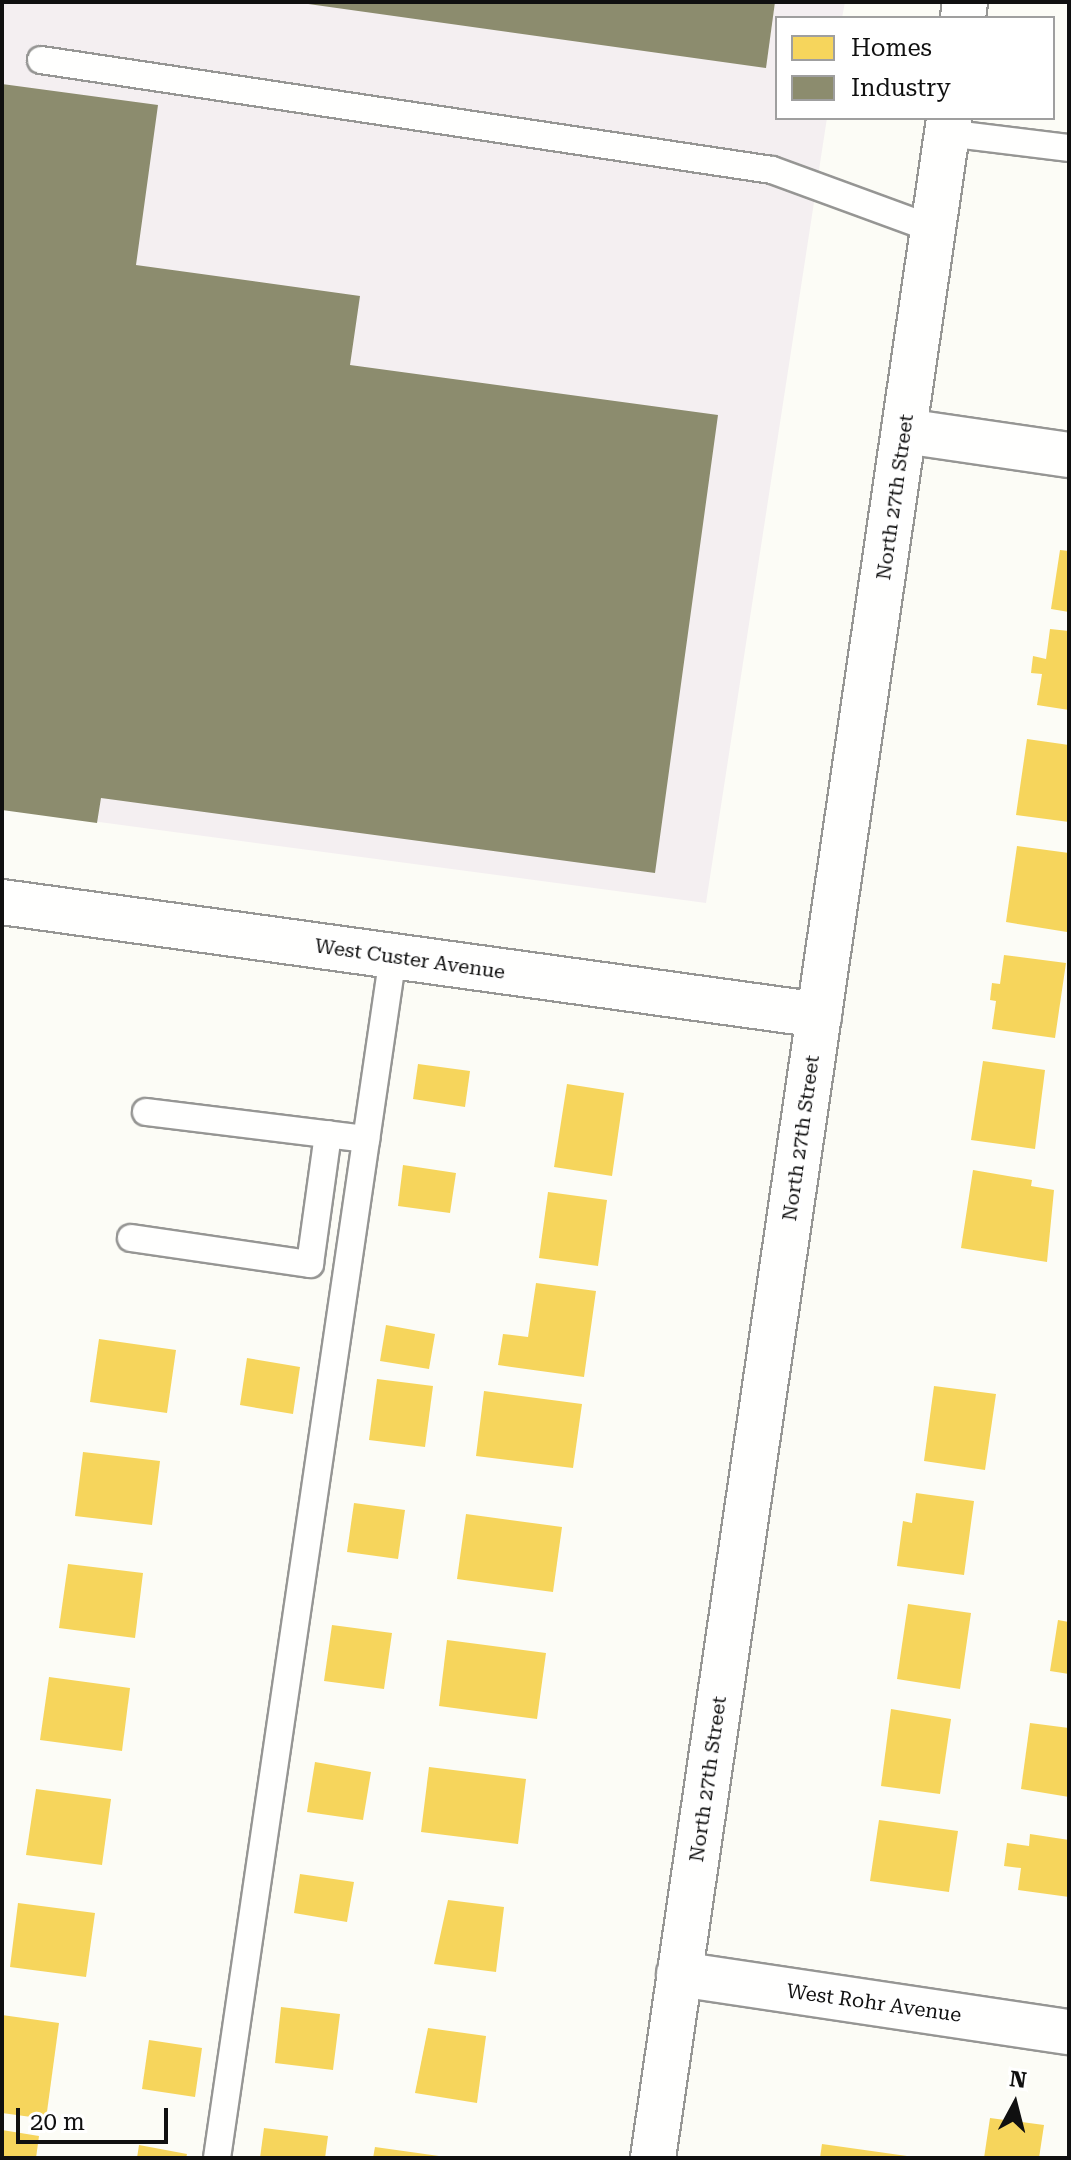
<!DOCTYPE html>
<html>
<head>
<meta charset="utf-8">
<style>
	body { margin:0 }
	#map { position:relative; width:1071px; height:2160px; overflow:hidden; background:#fcfcf6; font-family:"Roboto Serif",serif }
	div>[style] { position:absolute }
	.industrial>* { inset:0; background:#f4eff1 }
	.homes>* { inset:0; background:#f6d55c }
	.industry>* { inset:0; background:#8c8c6e }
	.roads { filter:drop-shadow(2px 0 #969694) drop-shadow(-2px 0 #969694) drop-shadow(0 2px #969694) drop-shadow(0 -2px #969694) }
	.service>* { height:26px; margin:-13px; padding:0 13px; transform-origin:13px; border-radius:13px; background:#fffffe }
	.minor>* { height:44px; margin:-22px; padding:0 22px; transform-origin:22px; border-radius:22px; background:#fffffe }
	span { translate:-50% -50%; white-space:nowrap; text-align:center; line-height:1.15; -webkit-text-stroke:8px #fff; paint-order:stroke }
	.street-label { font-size:20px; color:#101010 }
	.frame { position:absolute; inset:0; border:4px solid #101010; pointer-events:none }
	.legend { position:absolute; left:775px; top:16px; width:280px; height:104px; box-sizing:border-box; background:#fff; border:2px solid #9f9f9f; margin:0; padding:10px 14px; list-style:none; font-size:24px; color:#101010 }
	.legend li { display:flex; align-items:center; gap:16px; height:40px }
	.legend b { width:40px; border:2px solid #9f9f9f }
	.north { position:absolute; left:975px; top:2064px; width:80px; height:80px; -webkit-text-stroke:6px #fff; paint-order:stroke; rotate:7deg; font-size:22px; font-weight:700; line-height:32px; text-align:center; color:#101010 }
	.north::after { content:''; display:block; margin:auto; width:28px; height:36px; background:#101010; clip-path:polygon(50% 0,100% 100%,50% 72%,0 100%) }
	.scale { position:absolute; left:16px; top:2108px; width:152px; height:36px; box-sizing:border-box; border:4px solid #101010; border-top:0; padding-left:10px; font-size:24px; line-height:28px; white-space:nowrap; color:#101010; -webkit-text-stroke:6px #fff; paint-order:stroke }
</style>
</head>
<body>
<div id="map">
	<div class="industrial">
		<div style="clip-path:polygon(2px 2px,845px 2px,842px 18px,777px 18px,777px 118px,827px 118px,706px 903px,2px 809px)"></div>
	</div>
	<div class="homes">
		<div style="clip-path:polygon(1060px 550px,1069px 551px,1069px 612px,1051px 609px)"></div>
		<div style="clip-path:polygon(1050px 629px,1069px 631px,1069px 710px,1037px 705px,1042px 674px,1031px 673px,1033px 656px,1046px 659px)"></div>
		<div style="clip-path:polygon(1027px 739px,1069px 745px,1069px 822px,1016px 815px)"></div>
		<div style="clip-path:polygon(1017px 846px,1069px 853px,1067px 932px,1006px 922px)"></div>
		<div style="clip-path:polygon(1004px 955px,1066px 963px,1055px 1038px,992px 1029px,996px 1001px,990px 1000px,992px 983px,1000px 984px)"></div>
		<div style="clip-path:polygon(983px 1061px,1045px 1070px,1035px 1149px,971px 1140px)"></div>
		<div style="clip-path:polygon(418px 1064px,470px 1071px,465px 1107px,413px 1099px)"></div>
		<div style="clip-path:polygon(567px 1084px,624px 1093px,612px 1176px,554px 1167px)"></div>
		<div style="clip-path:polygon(403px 1165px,456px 1173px,450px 1213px,398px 1206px)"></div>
		<div style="clip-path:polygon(973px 1170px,1032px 1180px,1031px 1186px,1054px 1190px,1047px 1262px,961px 1248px)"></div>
		<div style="clip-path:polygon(548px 1192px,607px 1200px,598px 1266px,539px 1258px)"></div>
		<div style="clip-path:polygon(536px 1283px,596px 1291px,584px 1377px,498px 1365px,503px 1334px,528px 1337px)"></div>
		<div style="clip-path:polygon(386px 1325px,435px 1334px,429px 1369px,380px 1361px)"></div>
		<div style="clip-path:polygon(99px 1339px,176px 1350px,167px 1413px,90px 1402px)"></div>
		<div style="clip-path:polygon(247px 1358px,300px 1367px,293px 1414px,240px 1405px)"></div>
		<div style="clip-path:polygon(377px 1379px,433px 1386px,425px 1447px,369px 1440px)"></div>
		<div style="clip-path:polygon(934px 1386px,996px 1394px,985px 1470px,924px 1461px)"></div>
		<div style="clip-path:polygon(484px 1391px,582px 1404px,573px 1468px,476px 1456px)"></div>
		<div style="clip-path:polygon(83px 1452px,160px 1461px,152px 1525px,75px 1516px)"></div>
		<div style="clip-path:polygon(916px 1493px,974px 1501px,964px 1575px,897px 1566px,903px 1521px,912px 1523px)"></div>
		<div style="clip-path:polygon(354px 1503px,405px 1510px,398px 1559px,347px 1552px)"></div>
		<div style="clip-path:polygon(466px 1514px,562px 1527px,553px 1592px,457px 1579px)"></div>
		<div style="clip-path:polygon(68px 1564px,143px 1573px,135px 1638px,59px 1628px)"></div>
		<div style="clip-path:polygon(908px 1604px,971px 1613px,960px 1689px,897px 1679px)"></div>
		<div style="clip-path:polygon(1058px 1620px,1069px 1622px,1069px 1674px,1050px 1671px)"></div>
		<div style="clip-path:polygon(332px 1625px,392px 1633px,384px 1689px,324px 1681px)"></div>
		<div style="clip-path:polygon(447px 1640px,546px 1653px,537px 1719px,439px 1706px)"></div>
		<div style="clip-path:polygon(49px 1677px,130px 1688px,122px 1751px,40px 1740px)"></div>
		<div style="clip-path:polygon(891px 1709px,951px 1719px,940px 1794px,881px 1786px)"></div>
		<div style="clip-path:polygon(1030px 1723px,1069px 1728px,1069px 1797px,1021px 1789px)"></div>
		<div style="clip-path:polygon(315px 1762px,371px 1772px,363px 1820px,307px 1812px)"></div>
		<div style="clip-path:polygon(429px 1767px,526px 1779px,518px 1844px,421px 1832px)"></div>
		<div style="clip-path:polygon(36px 1789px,111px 1799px,102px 1865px,26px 1855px)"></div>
		<div style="clip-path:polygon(879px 1820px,958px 1831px,949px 1892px,870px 1881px)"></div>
		<div style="clip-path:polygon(1030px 1834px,1069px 1840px,1069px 1897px,1018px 1890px,1021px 1868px,1004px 1866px,1007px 1843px,1029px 1846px)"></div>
		<div style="clip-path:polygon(300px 1874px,354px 1882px,347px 1922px,294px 1913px)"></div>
		<div style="clip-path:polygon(448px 1900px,504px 1907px,496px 1972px,434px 1964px)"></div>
		<div style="clip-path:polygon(18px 1903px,95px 1913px,86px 1977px,10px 1967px)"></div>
		<div style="clip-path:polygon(281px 2007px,340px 2014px,333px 2070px,275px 2063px)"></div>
		<div style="clip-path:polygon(2px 2015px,59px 2023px,46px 2119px,2px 2113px)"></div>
		<div style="clip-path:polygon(428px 2028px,486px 2036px,477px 2103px,415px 2093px)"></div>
		<div style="clip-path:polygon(149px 2040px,202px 2048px,195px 2097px,142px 2089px)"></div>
		<div style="clip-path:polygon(990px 2118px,1044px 2125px,1039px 2158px,984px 2158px)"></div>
		<div style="clip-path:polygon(264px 2128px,328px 2136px,325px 2158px,260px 2158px)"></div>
		<div style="clip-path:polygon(2px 2130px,39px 2136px,36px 2158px,2px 2158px)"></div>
		<div style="clip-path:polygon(822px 2144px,907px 2156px,907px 2158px,820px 2158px)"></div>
		<div style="clip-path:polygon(139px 2145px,187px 2154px,186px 2158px,137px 2158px)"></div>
		<div style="clip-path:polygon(375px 2147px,439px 2156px,439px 2158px,373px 2158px)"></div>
	</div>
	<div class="industry">
		<div style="clip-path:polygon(294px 2px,775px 2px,766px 68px)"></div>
		<div style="clip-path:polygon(2px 84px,158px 105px,136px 265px,360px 296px,350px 365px,718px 415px,655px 873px,101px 798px,97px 823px,2px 810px)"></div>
	</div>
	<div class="roads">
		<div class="service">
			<div style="left:41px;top:60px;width:739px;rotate:8.56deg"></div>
			<div style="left:772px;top:170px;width:171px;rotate:20.1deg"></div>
			<div style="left:946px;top:133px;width:124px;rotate:7deg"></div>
			<div style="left:146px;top:1112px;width:222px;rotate:7deg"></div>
			<div style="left:131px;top:1238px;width:181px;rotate:8.3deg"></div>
			<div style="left:310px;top:1264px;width:131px;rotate:-82.1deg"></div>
			<div style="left:217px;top:2158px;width:1215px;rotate:-81.67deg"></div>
		</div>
		<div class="minor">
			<div style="left:963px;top:18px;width:16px;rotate:-83deg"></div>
			<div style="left:904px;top:431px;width:167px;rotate:8.3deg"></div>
			<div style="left:2px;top:902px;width:825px;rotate:7.87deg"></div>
			<div style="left:679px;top:1974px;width:394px;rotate:8.5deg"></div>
			<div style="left:653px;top:2158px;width:2061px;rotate:-81.74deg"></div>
		</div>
	</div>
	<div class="street-label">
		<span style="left:895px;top:497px;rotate:-82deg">North 27th Street</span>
		<span style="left:410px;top:959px;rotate:8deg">West Custer Avenue</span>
		<span style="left:801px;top:1138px;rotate:-82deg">North 27th Street</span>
		<span style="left:708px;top:1779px;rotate:-82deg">North 27th Street</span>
		<span style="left:874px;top:2003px;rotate:8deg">West Rohr Avenue</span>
	</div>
	<div class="frame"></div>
	<ul class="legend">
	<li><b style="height:22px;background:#f6d55c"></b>Homes</li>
	<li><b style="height:22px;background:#8c8c6e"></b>Industry</li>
	</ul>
	<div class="north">N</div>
	<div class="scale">20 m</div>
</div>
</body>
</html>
